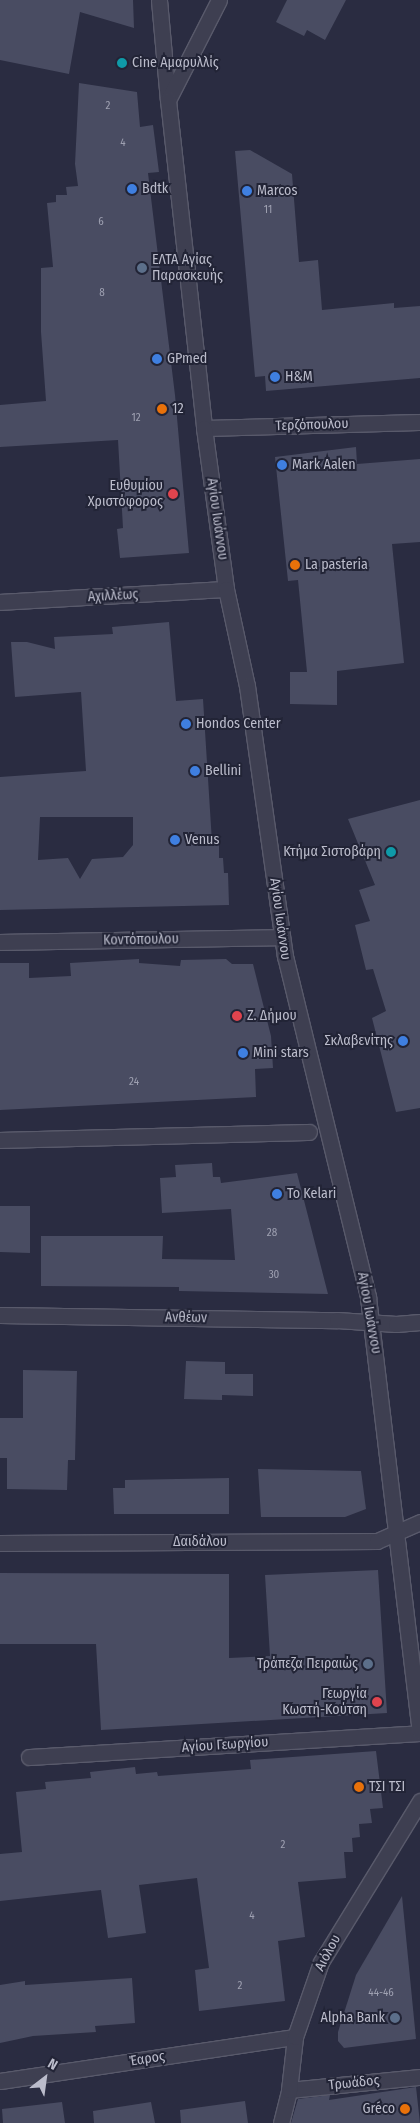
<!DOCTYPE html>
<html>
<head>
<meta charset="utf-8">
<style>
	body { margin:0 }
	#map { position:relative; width:420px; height:2123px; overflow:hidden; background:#2a2c41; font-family:"Fira Sans Condensed",sans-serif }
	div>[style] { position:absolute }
	.building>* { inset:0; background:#494c62 }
	.roads { filter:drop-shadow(1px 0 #595a6b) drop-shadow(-1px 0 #595a6b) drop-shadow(0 1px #595a6b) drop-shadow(0 -1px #595a6b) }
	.pedestrian>* { height:15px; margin:-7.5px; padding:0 7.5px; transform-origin:7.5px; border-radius:7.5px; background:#3e3f51 }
	.minor>* { height:15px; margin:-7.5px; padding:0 7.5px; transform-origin:7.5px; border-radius:7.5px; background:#3e3f51 }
	.tertiary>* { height:15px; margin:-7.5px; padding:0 7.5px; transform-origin:7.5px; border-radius:7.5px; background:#3e3f51 }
	.dots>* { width:14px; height:14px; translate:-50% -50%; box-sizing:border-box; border:2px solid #222436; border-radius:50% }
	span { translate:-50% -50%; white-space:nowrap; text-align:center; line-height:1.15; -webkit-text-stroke:4px #222436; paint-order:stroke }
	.number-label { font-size:11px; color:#9ea0b1 }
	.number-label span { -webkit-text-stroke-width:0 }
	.poi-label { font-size:14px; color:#bbbccb }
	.left { translate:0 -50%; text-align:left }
	.right { translate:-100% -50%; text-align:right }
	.street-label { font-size:14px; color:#bbbccb }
	.north { position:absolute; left:20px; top:2053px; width:50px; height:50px; -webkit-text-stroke:4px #222436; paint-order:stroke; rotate:30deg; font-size:14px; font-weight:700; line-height:20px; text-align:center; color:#bbbccb }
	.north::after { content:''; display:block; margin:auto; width:18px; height:22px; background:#bbbccb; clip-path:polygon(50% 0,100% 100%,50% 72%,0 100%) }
</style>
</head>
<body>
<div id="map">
	<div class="building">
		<div style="clip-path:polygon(0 0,133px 0,134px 28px,80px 12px,69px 74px,0 60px)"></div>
		<div style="clip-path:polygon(287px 0,346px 0,325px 40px,307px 30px,304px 36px,276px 22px)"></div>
		<div style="clip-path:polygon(79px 83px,137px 92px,140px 127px,153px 125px,159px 172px,148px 173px,175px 395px,189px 553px,120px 558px,117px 529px,123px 528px,118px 440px,0 447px,0 405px,46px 401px,41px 332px,41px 268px,53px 267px,47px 203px,56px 202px,56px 195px,67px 195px,66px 187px,78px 186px,75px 164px)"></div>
		<div style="clip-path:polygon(250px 150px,292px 174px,299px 262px,318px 260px,322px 310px,394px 303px,394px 308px,420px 306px,420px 378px,266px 391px,265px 376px,255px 377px,235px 151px)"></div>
		<div style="clip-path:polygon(356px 447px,357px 464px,420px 459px,420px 542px,392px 544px,404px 663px,337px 671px,337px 705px,290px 704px,290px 672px,307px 672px,298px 580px,288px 581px,275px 457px)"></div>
		<div style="clip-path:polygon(evenodd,169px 622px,176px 701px,203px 699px,212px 842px,219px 842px,219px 858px,223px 858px,224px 873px,228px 873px,229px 905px,0 910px,0 777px,86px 771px,81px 692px,15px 697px,11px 642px,27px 642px,55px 649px,54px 637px,113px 634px,112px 627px,169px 622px,40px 817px,133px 817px,133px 845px,123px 857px,92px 859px,80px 879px,68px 858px,38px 860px,40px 817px)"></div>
		<div style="clip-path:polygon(420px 800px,420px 1108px,396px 1112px,372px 1018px,386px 1011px,373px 969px,366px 970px,355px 925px,370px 921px,359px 890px,375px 885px,348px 819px)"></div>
		<div style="clip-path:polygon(139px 959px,139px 963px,180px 966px,181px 960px,226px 959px,232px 964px,253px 964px,271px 1036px,273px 1068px,255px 1069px,256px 1097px,0 1110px,0 963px,29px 963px,29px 978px,71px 976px,70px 963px)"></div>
		<div style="clip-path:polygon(212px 1163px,213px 1177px,220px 1177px,221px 1183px,297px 1173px,328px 1294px,179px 1291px,179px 1287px,41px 1286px,41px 1236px,163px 1236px,162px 1259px,235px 1260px,231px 1209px,162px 1213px,160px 1178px,176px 1177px,175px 1165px)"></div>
		<div style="clip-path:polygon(0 1206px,30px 1206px,30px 1253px,0 1252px)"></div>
		<div style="clip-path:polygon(186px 1361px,225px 1362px,225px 1374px,253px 1374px,253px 1396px,222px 1395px,222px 1400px,184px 1399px)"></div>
		<div style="clip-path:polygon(23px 1370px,77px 1371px,75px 1460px,68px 1460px,67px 1490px,7px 1489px,7px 1458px,0 1458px,0 1418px,23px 1418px)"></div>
		<div style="clip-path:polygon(258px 1469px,361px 1471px,366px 1509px,345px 1517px,261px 1517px)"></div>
		<div style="clip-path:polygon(229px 1478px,229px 1514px,114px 1514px,113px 1488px,125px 1488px,125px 1480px)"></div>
		<div style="clip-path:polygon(378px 1570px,387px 1713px,101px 1730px,96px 1644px,0 1644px,0 1573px,229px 1574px,229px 1658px,270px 1656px,265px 1575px)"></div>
		<div style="clip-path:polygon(376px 1751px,383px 1808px,370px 1809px,372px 1823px,359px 1824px,360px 1837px,352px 1838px,353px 1852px,344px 1852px,346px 1878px,298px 1882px,305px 1937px,278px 1941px,285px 2001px,199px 2011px,195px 1970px,209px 1968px,197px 1878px,139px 1885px,146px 1933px,108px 1938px,101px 1890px,0 1901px,0 1854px,22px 1852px,16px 1792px,46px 1789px,45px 1782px,91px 1778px,90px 1772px,135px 1767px,136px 1774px,157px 1772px,158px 1776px,251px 1769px,250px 1760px)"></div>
		<div style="clip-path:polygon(402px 1896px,416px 2039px,344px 2048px,338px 2041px,338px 2032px,356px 1975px)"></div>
		<div style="clip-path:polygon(132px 1978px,135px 2023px,95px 2026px,96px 2032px,33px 2036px,0 2043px,0 1985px,25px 1981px,25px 1985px)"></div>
		<div style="clip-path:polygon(416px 2087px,420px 2123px,291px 2123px,298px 2099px,330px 2095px,329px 2100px)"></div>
		<div style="clip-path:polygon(245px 2101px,248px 2123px,181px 2123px,180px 2110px)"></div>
		<div style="clip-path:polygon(62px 2102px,65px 2123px,3px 2123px,2px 2109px)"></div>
		<div style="clip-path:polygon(151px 2102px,155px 2123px,94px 2123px,93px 2111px)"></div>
	</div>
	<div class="roads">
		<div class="pedestrian">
			<div style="left:0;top:1140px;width:309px;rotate:-1.5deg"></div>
		</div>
		<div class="minor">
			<div style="left:159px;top:0;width:100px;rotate:84.9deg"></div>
			<div style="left:204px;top:428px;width:216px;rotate:-1.6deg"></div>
			<div style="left:0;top:602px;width:226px;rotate:-3.3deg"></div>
			<div style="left:0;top:942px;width:282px;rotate:-1deg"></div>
			<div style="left:0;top:1315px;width:337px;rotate:0.9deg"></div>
			<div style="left:337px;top:1320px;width:59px;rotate:3.9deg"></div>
			<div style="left:396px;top:1324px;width:24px;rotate:-5deg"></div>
			<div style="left:0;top:1543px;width:377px;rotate:-0.3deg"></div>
			<div style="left:377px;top:1541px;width:47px;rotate:-23.8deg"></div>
			<div style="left:29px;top:1757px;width:392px;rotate:-3.5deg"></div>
			<div style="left:0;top:2081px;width:298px;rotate:-8.5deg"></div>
			<div style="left:289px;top:2090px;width:132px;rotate:-5.7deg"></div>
			<div style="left:281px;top:2123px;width:34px;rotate:-76deg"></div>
			<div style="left:289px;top:2090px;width:53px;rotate:-83.5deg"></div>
			<div style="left:295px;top:2037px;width:79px;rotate:-70.9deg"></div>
			<div style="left:321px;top:1962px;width:189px;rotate:-58.4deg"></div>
		</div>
		<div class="tertiary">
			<div style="left:219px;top:0;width:112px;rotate:117deg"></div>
			<div style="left:168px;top:100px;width:330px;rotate:83.7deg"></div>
			<div style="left:204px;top:428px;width:162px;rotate:82.2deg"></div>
			<div style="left:226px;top:589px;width:99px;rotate:77.8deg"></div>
			<div style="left:247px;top:686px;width:273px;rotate:82deg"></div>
			<div style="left:285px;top:956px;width:351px;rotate:76.3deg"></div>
			<div style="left:368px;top:1297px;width:438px;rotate:83.2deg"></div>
		</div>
	</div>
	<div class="dots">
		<div style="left:122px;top:63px;background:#0f9aa8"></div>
		<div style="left:132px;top:189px;background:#3f7fe0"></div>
		<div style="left:247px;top:191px;background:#3f7fe0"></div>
		<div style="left:142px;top:268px;background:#5c6f8a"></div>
		<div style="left:157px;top:359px;background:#3f7fe0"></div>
		<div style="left:275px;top:377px;background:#3f7fe0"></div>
		<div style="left:162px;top:409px;background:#e8710a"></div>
		<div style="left:282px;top:465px;background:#3f7fe0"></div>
		<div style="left:173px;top:494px;background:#e0444e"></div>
		<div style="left:295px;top:565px;background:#e8710a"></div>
		<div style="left:186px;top:724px;background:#3f7fe0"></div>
		<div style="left:195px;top:771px;background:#3f7fe0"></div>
		<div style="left:175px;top:840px;background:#3f7fe0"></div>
		<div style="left:391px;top:852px;background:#0f9aa8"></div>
		<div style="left:237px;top:1016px;background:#e0444e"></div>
		<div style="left:403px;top:1041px;background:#3f7fe0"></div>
		<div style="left:243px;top:1053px;background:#3f7fe0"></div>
		<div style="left:277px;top:1194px;background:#3f7fe0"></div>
		<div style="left:368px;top:1664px;background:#5c6f8a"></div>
		<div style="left:377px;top:1702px;background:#e0444e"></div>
		<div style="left:359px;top:1787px;background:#e8710a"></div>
		<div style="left:395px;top:2018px;background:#5c6f8a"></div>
		<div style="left:405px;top:2109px;background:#e8710a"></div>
	</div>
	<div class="number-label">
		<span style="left:108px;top:106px">2</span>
		<span style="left:123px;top:143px">4</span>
		<span style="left:268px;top:210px">11</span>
		<span style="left:101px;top:222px">6</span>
		<span style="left:102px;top:293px">8</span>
		<span style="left:136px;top:418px">12</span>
		<span style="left:134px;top:1082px">24</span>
		<span style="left:272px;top:1233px">28</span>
		<span style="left:274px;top:1275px">30</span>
		<span style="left:283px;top:1845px">2</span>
		<span style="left:252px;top:1916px">4</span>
		<span style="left:240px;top:1986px">2</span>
		<span style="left:381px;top:1993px">44-46</span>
	</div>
	<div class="poi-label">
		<span class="left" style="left:132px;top:63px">Cine Αμαρυλλίς</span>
		<span class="left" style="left:142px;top:189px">Bdtk</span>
		<span class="left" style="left:257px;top:191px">Marcos</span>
		<span class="left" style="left:152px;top:268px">ΕΛΤΑ Αγίας<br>Παρασκευής</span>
		<span class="left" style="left:167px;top:359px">GPmed</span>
		<span class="left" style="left:285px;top:377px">H&amp;M</span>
		<span class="left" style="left:172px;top:409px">12</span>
		<span class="left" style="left:292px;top:465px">Mark Aalen</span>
		<span class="right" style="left:163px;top:494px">Ευθυμίου<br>Χριστόφορος</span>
		<span class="left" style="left:305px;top:565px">La pasteria</span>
		<span class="left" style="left:196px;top:724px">Hondos Center</span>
		<span class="left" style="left:205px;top:771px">Bellini</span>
		<span class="left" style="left:185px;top:840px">Venus</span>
		<span class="right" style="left:381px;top:852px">Κτήμα Σιστοβάρη</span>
		<span class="left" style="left:247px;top:1016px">Ζ. Δήμου</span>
		<span class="right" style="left:393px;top:1041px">Σκλαβενίτης</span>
		<span class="left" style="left:253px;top:1053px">Mini stars</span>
		<span class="left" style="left:287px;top:1194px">To Kelari</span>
		<span class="right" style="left:358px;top:1664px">Τράπεζα Πειραιώς</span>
		<span class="right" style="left:367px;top:1702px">Γεωργία<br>Κωστή-Κούτση</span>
		<span class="left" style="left:369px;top:1787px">ΤΣΙ ΤΣΙ</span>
		<span class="right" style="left:385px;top:2018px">Alpha Bank</span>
		<span class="right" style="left:395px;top:2109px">Gréco</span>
	</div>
	<div class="street-label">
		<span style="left:312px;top:425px;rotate:-2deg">Τερζόπουλου</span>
		<span style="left:217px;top:519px;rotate:82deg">Αγίου Ιωάννου</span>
		<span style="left:113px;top:596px;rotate:-3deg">Αχιλλέως</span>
		<span style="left:280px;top:919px;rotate:82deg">Αγίου Ιωάννου</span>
		<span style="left:141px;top:940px;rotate:-1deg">Κοντόπουλου</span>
		<span style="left:369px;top:1313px;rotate:80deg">Αγίου Ιωάννου</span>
		<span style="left:186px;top:1318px;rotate:1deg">Ανθέων</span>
		<span style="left:200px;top:1542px">Δαιδάλου</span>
		<span style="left:225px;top:1745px;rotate:-4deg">Αγίου Γεωργίου</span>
		<span style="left:328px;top:1953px;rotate:-62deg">Αιόλου</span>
		<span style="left:147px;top:2059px;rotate:-9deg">Έαρος</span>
		<span style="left:354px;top:2083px;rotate:-6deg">Τρωάδος</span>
	</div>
	<div class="north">N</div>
</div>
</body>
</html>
